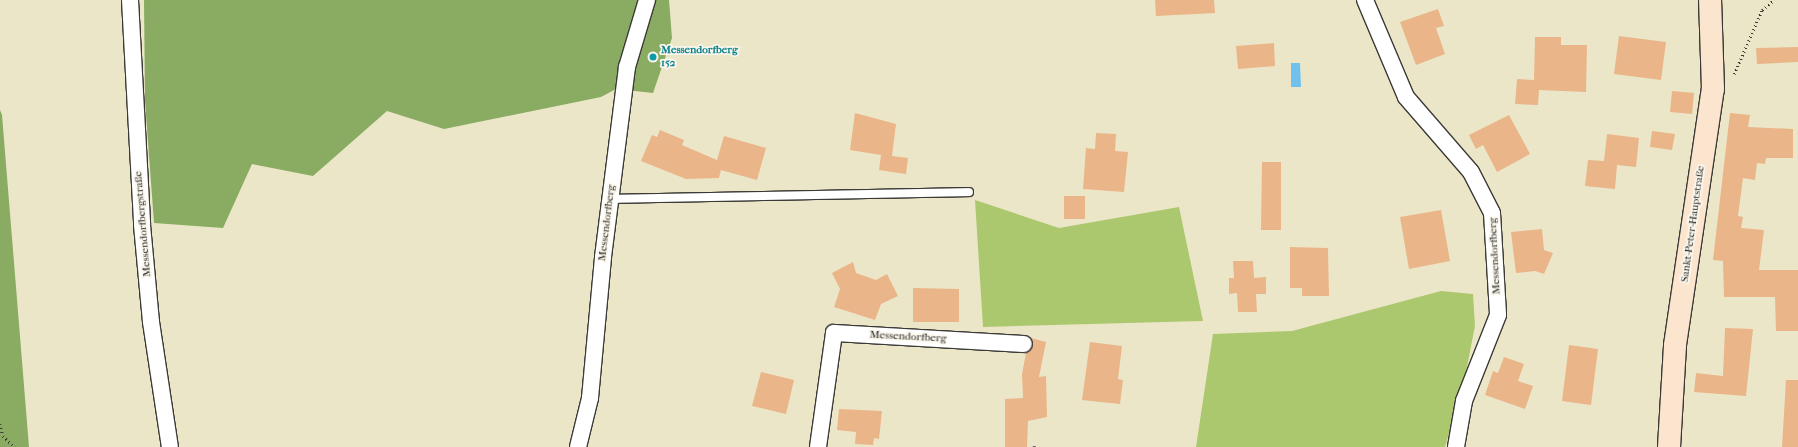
<!DOCTYPE html>
<html>
<head>
<meta charset="utf-8">
<style>
	body { margin:0 }
	#map { position:relative; width:1798px; height:447px; overflow:hidden; background:#ece6c9; font-family:"IM FELL French Canon",serif }
	div>[style] { position:absolute }
	.green>* { inset:0; background:#acc86f }
	.forest>* { inset:0; background:#89ac62 }
	.water>* { inset:0; background:#70c1eb }
	.building>* { inset:0; background:#eab588 }
	.path>* { height:2.5px; margin-top:-1.25px; transform-origin:0; background:repeating-linear-gradient(90deg,#3b3a36 0 1px,transparent 0 4px) }
	.roads { filter:drop-shadow(1px 0 #3b3a36) drop-shadow(-1px 0 #3b3a36) drop-shadow(0 1px #3b3a36) drop-shadow(0 -1px #3b3a36) }
	.lane>* { height:8px; margin:-4px; padding:0 4px; transform-origin:4px; border-radius:4px; background:#fff }
	.street>* { height:16px; margin:-8px; padding:0 8px; transform-origin:8px; border-radius:8px; background:#fff }
	.secondary>* { height:22px; margin:-11px; padding:0 11px; transform-origin:11px; border-radius:11px; background:#fce5cf }
	.dots>* { width:11px; height:11px; translate:-50% -50%; box-sizing:border-box; border:2px solid #fbf7ec; border-radius:50% }
	span { translate:-50% -50%; white-space:nowrap; text-align:center; line-height:1.15; -webkit-text-stroke:3.5px #fbf7ec; paint-order:stroke }
	.culture-label { font-size:11px; color:#0d838f; font-weight:700 }
	.left { translate:0 -50%; text-align:left }
	.street-label { font-size:11px; color:#1c1c1c }
</style>
</head>
<body>
<div id="map">
	<div class="green">
		<div style="clip-path:polygon(975px 200px,1059px 228px,1179px 207px,1203px 321px,983px 327px)"></div>
		<div style="clip-path:polygon(1441px 291px,1473px 294px,1475px 326px,1464px 382px,1445px 447px,1196px 447px,1213px 334px,1292px 331px)"></div>
	</div>
	<div class="forest">
		<div style="clip-path:polygon(144px 0,669px 0,672px 38px,653px 93px,616px 89px,601px 97px,444px 129px,387px 111px,313px 176px,252px 164px,223px 228px,154px 223px,145px 101px)"></div>
		<div style="clip-path:polygon(0 110px,2px 115px,29px 447px,0 447px)"></div>
	</div>
	<div class="water">
		<div style="clip-path:polygon(1291px 63px,1300px 63px,1301px 87px,1291px 87px)"></div>
	</div>
	<div class="building">
		<div style="clip-path:polygon(1155px 0,1214px 0,1215px 13px,1156px 16px)"></div>
		<div style="clip-path:polygon(1438px 9px,1444px 26px,1436px 28px,1445px 54px,1416px 65px,1400px 22px)"></div>
		<div style="clip-path:polygon(1619px 36px,1666px 42px,1661px 80px,1614px 74px)"></div>
		<div style="clip-path:polygon(1535px 37px,1561px 37px,1561px 45px,1587px 45px,1586px 92px,1539px 90px,1538px 105px,1515px 104px,1517px 79px,1534px 80px)"></div>
		<div style="clip-path:polygon(1274px 43px,1275px 66px,1238px 69px,1236px 46px)"></div>
		<div style="clip-path:polygon(1798px 47px,1798px 62px,1757px 64px,1756px 48px)"></div>
		<div style="clip-path:polygon(1672px 91px,1694px 93px,1692px 114px,1670px 112px)"></div>
		<div style="clip-path:polygon(855px 113px,896px 124px,892px 156px,908px 158px,906px 174px,879px 170px,881px 155px,850px 150px)"></div>
		<div style="clip-path:polygon(1730px 113px,1750px 115px,1748px 127px,1793px 129px,1793px 158px,1766px 158px,1765px 164px,1757px 163px,1755px 180px,1743px 178px,1738px 216px,1743px 217px,1741px 228px,1764px 230px,1759px 270px,1798px 270px,1798px 331px,1776px 331px,1775px 297px,1724px 297px,1723px 261px,1713px 260px)"></div>
		<div style="clip-path:polygon(1509px 115px,1530px 154px,1497px 172px,1483px 145px,1476px 149px,1469px 135px)"></div>
		<div style="clip-path:polygon(660px 130px,684px 140px,682px 145px,717px 160px,724px 136px,766px 148px,757px 180px,721px 170px,719px 178px,686px 179px,641px 161px,652px 135px,657px 137px)"></div>
		<div style="clip-path:polygon(1652px 131px,1675px 134px,1672px 150px,1650px 147px)"></div>
		<div style="clip-path:polygon(1096px 133px,1116px 134px,1115px 151px,1128px 152px,1124px 192px,1083px 189px,1086px 148px,1095px 149px)"></div>
		<div style="clip-path:polygon(1607px 134px,1639px 138px,1636px 167px,1617px 165px,1615px 189px,1585px 186px,1588px 160px,1604px 161px)"></div>
		<div style="clip-path:polygon(1262px 162px,1281px 162px,1281px 230px,1261px 230px)"></div>
		<div style="clip-path:polygon(1064px 196px,1085px 196px,1085px 219px,1064px 219px)"></div>
		<div style="clip-path:polygon(1441px 210px,1450px 261px,1409px 269px,1400px 217px)"></div>
		<div style="clip-path:polygon(1542px 229px,1544px 250px,1553px 253px,1544px 274px,1535px 271px,1516px 273px,1511px 232px)"></div>
		<div style="clip-path:polygon(1290px 247px,1328px 248px,1329px 296px,1302px 296px,1302px 288px,1290px 288px)"></div>
		<div style="clip-path:polygon(1233px 261px,1253px 261px,1254px 278px,1266px 277px,1266px 294px,1256px 294px,1257px 312px,1238px 312px,1237px 293px,1229px 294px,1229px 278px,1234px 278px)"></div>
		<div style="clip-path:polygon(853px 262px,856px 273px,876px 280px,887px 274px,898px 296px,881px 304px,875px 320px,834px 307px,840px 289px,832px 273px)"></div>
		<div style="clip-path:polygon(913px 288px,959px 289px,959px 322px,913px 322px)"></div>
		<div style="clip-path:polygon(1725px 328px,1753px 329px,1746px 396px,1694px 392px,1696px 373px,1723px 376px)"></div>
		<div style="clip-path:polygon(1031px 338px,1046px 342px,1039px 377px,1046px 376px,1047px 417px,1028px 421px,1027px 447px,1005px 447px,1005px 399px,1023px 398px,1022px 374px,1026px 353px,1033px 345px)"></div>
		<div style="clip-path:polygon(1090px 342px,1122px 346px,1118px 379px,1123px 380px,1120px 404px,1082px 400px)"></div>
		<div style="clip-path:polygon(1569px 345px,1598px 349px,1591px 405px,1562px 401px)"></div>
		<div style="clip-path:polygon(1504px 357px,1524px 364px,1518px 381px,1533px 386px,1525px 409px,1485px 395px,1493px 371px,1498px 373px)"></div>
		<div style="clip-path:polygon(761px 372px,794px 380px,786px 414px,752px 406px)"></div>
		<div style="clip-path:polygon(1786px 380px,1798px 380px,1798px 447px,1782px 447px)"></div>
		<div style="clip-path:polygon(839px 409px,882px 411px,879px 439px,874px 438px,873px 445px,855px 444px,856px 432px,837px 430px)"></div>
	</div>
	<div class="path">
		<div style="left:1734px;top:74px;width:70px;rotate:-66.4deg"></div>
		<div style="left:1762px;top:10px;width:16px;rotate:-40deg"></div>
		<div style="left:0;top:424px;width:12px;rotate:76deg"></div>
		<div style="left:3px;top:436px;width:16px;rotate:43deg"></div>
		<div style="left:1034px;top:447px;width:1px;rotate:-90deg"></div>
	</div>
	<div class="roads">
		<div class="lane">
			<div style="left:610px;top:199px;width:359px;rotate:-1.1deg"></div>
		</div>
		<div class="street">
			<div style="left:130px;top:0;width:225px;rotate:86.9deg"></div>
			<div style="left:142px;top:225px;width:97px;rotate:84.7deg"></div>
			<div style="left:151px;top:322px;width:126px;rotate:81.4deg"></div>
			<div style="left:1365px;top:0;width:105px;rotate:67.1deg"></div>
			<div style="left:1406px;top:97px;width:99px;rotate:49.1deg"></div>
			<div style="left:1471px;top:172px;width:46px;rotate:62.9deg"></div>
			<div style="left:1492px;top:213px;width:102px;rotate:86.6deg"></div>
			<div style="left:1498px;top:315px;width:92px;rotate:111.6deg"></div>
			<div style="left:1464px;top:401px;width:47px;rotate:99.9deg"></div>
			<div style="left:578px;top:447px;width:50px;rotate:-76.2deg"></div>
			<div style="left:590px;top:398px;width:142px;rotate:-84.7deg"></div>
			<div style="left:603px;top:257px;width:192px;rotate:-82.8deg"></div>
			<div style="left:627px;top:67px;width:70px;rotate:-73.4deg"></div>
			<div style="left:818px;top:447px;width:115px;rotate:-82deg"></div>
			<div style="left:834px;top:333px;width:190px;rotate:3.3deg"></div>
		</div>
		<div class="secondary">
			<div style="left:1669px;top:447px;width:102px;rotate:-86.6deg"></div>
			<div style="left:1675px;top:345px;width:259px;rotate:-81.6deg"></div>
			<div style="left:1713px;top:89px;width:89px;rotate:-91.9deg"></div>
		</div>
	</div>
	<div class="dots">
		<div style="left:653px;top:57px;background:#0f9aa8"></div>
	</div>
	<div class="culture-label">
		<span class="left" style="left:661px;top:57px">Messendorfberg<br>152</span>
	</div>
	<div class="street-label">
		<span style="left:607px;top:223px;rotate:-83deg">Messendorfberg</span>
		<span style="left:143px;top:224px;rotate:-95deg">Messendorfbergstraße</span>
		<span style="left:1693px;top:224px;rotate:-82deg">Sankt-Peter-Hauptstraße</span>
		<span style="left:1495px;top:256px;rotate:-93deg">Messendorfberg</span>
		<span style="left:908px;top:337px;rotate:3deg">Messendorfberg</span>
	</div>
</div>
</body>
</html>
